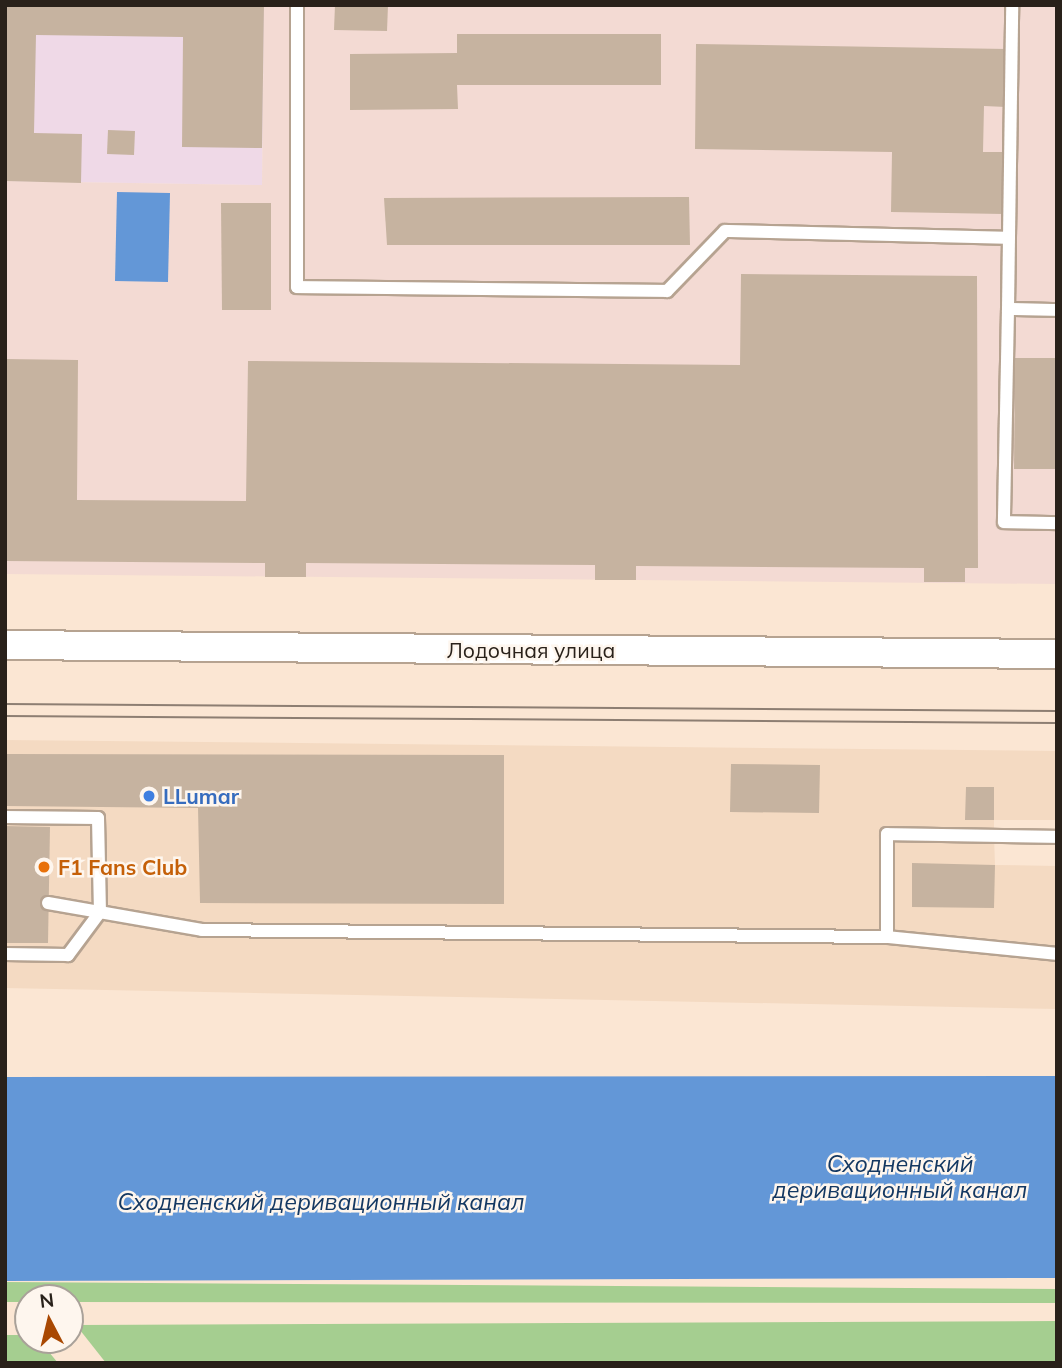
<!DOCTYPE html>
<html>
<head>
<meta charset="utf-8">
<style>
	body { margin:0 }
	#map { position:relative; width:1062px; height:1368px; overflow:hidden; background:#fbe6d3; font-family:Mulish,sans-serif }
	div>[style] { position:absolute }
	.built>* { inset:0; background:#f4dac2 }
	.industrial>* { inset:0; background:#f3dad3 }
	.education>* { inset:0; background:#efd9e7 }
	.green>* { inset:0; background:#a5ce90 }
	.water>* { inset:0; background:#6397d7 }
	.building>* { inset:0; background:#c6b3a0 }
	.roads { filter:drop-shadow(2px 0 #b6a391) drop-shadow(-2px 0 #b6a391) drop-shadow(0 2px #b6a391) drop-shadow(0 -2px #b6a391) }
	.service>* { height:12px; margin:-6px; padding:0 6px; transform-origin:6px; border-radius:6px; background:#fff }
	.tertiary>* { height:28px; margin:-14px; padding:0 14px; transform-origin:14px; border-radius:14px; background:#fff }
	.tram>* { height:2px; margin:-1px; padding:0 1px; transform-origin:1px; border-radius:1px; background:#8d7e72 }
	.dots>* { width:19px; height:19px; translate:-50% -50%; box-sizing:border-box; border:4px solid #fef6ee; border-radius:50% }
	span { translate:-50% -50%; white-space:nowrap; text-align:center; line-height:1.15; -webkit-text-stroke:5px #fef6ee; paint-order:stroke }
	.street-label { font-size:21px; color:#29211a }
	.shop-label { font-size:21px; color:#366cbe; font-weight:700 }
	.left { translate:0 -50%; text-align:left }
	.food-label { font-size:21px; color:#c56008; font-weight:700 }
	.water-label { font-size:23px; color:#143862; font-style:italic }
	.frame { position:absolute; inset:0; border:7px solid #29211a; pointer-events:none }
	.north { position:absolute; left:14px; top:1284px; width:70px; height:70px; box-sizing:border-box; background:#fef6ee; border:2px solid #a9a199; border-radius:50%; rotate:353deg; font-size:19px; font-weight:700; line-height:28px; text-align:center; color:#29211a }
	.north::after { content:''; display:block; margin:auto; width:24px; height:32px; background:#a94802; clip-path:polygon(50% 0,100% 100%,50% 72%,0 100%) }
</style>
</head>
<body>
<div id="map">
	<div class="built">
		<div style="clip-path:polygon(5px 740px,1057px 751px,1057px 820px,994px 820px,994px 836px,995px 865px,1057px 866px,1057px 1009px,5px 988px)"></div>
	</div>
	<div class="industrial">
		<div style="clip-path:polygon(264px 5px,1057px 5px,1057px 584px,5px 574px,5px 181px,262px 185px)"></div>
	</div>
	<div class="education">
		<div style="clip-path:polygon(5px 5px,264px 5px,262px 185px,5px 181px)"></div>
	</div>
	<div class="green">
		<div style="clip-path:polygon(5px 1282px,1057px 1289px,1057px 1303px,70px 1302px,70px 1298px,28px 1298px,28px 1302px,5px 1302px)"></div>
		<div style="clip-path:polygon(1057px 1321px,1057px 1363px,106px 1363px,76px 1325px)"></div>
		<div style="clip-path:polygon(5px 1335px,28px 1335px,28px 1340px,39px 1340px,58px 1363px,5px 1363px)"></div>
	</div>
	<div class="water">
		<div style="clip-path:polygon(117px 192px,170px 193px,168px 282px,115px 281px)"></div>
		<div style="clip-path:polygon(1057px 1076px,1057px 1278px,5px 1281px,5px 1077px)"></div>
	</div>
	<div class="building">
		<div style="clip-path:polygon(5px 5px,264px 5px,262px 148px,182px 147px,183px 37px,36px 35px,34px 133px,82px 134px,81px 183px,5px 181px)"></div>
		<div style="clip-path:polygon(335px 5px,388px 5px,387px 31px,334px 30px)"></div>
		<div style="clip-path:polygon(457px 34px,661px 34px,661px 85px,457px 85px,458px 109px,350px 110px,350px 54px,457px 53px)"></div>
		<div style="clip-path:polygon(696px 44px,1007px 49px,1006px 107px,984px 106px,983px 152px,1004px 152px,1003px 214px,891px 212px,892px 152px,695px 149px)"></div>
		<div style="clip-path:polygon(108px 130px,135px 131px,134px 155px,107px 154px)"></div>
		<div style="clip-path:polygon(689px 197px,690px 245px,387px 245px,384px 198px)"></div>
		<div style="clip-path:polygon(221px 203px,271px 203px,271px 310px,222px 310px)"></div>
		<div style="clip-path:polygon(741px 274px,977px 276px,978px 568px,965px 568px,965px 582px,924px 582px,924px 568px,636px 566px,636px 580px,595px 580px,595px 565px,306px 563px,306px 577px,265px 577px,265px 563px,5px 561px,5px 359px,78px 360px,77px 500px,246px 501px,248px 361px,740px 365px)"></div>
		<div style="clip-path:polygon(1015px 358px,1057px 358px,1057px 469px,1014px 469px)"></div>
		<div style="clip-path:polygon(5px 754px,504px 755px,504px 904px,200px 903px,198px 808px,5px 806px)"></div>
		<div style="clip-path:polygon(731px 764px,820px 765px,819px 813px,730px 812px)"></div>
		<div style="clip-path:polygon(966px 787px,994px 787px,994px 820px,965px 820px)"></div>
		<div style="clip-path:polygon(5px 826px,50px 827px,48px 943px,5px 943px)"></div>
		<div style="clip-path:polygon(912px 863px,995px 865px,994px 908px,912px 907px)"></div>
	</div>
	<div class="roads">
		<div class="service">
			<div style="left:297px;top:5px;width:282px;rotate:90deg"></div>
			<div style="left:297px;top:287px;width:370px;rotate:0.6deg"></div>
			<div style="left:667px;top:291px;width:83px;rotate:-46deg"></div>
			<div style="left:725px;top:231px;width:284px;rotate:1.4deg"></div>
			<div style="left:1008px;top:309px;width:304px;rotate:-89.2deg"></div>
			<div style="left:1057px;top:310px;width:49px;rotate:-178.8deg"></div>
			<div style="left:1008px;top:309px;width:213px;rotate:91.1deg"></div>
			<div style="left:1004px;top:522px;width:53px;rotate:1.1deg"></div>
			<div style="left:5px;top:817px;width:93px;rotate:0.6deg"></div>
			<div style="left:98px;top:818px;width:94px;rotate:88.8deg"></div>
			<div style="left:100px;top:912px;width:54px;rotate:126.7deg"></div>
			<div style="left:68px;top:955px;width:63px;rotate:-179.1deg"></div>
			<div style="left:48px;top:903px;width:156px;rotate:9.9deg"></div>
			<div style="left:202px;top:930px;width:685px;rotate:0.59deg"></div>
			<div style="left:887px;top:937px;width:103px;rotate:-90deg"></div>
			<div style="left:887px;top:834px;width:170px;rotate:1deg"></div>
			<div style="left:887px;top:937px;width:171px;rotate:5.7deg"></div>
		</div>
		<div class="tertiary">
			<div style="left:5px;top:645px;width:1052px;rotate:0.49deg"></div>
		</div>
	</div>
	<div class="tram">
		<div style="left:5px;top:704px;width:1052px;rotate:0.38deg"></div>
		<div style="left:5px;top:716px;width:1052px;rotate:0.38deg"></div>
	</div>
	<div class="dots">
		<div style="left:149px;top:796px;background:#3f7fe0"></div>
		<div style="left:44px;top:867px;background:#e8710a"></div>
	</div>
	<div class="street-label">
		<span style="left:531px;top:650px">Лодочная улица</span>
	</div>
	<div class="shop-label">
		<span class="left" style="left:163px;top:796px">LLumar</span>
	</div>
	<div class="food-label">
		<span class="left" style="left:58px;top:867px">F1 Fans Club</span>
	</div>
	<div class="water-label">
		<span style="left:900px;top:1177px">Сходненский<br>деривационный канал</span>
		<span style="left:321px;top:1202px">Сходненский деривационный канал</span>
	</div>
	<div class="frame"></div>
	<div class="north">N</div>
</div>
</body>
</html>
